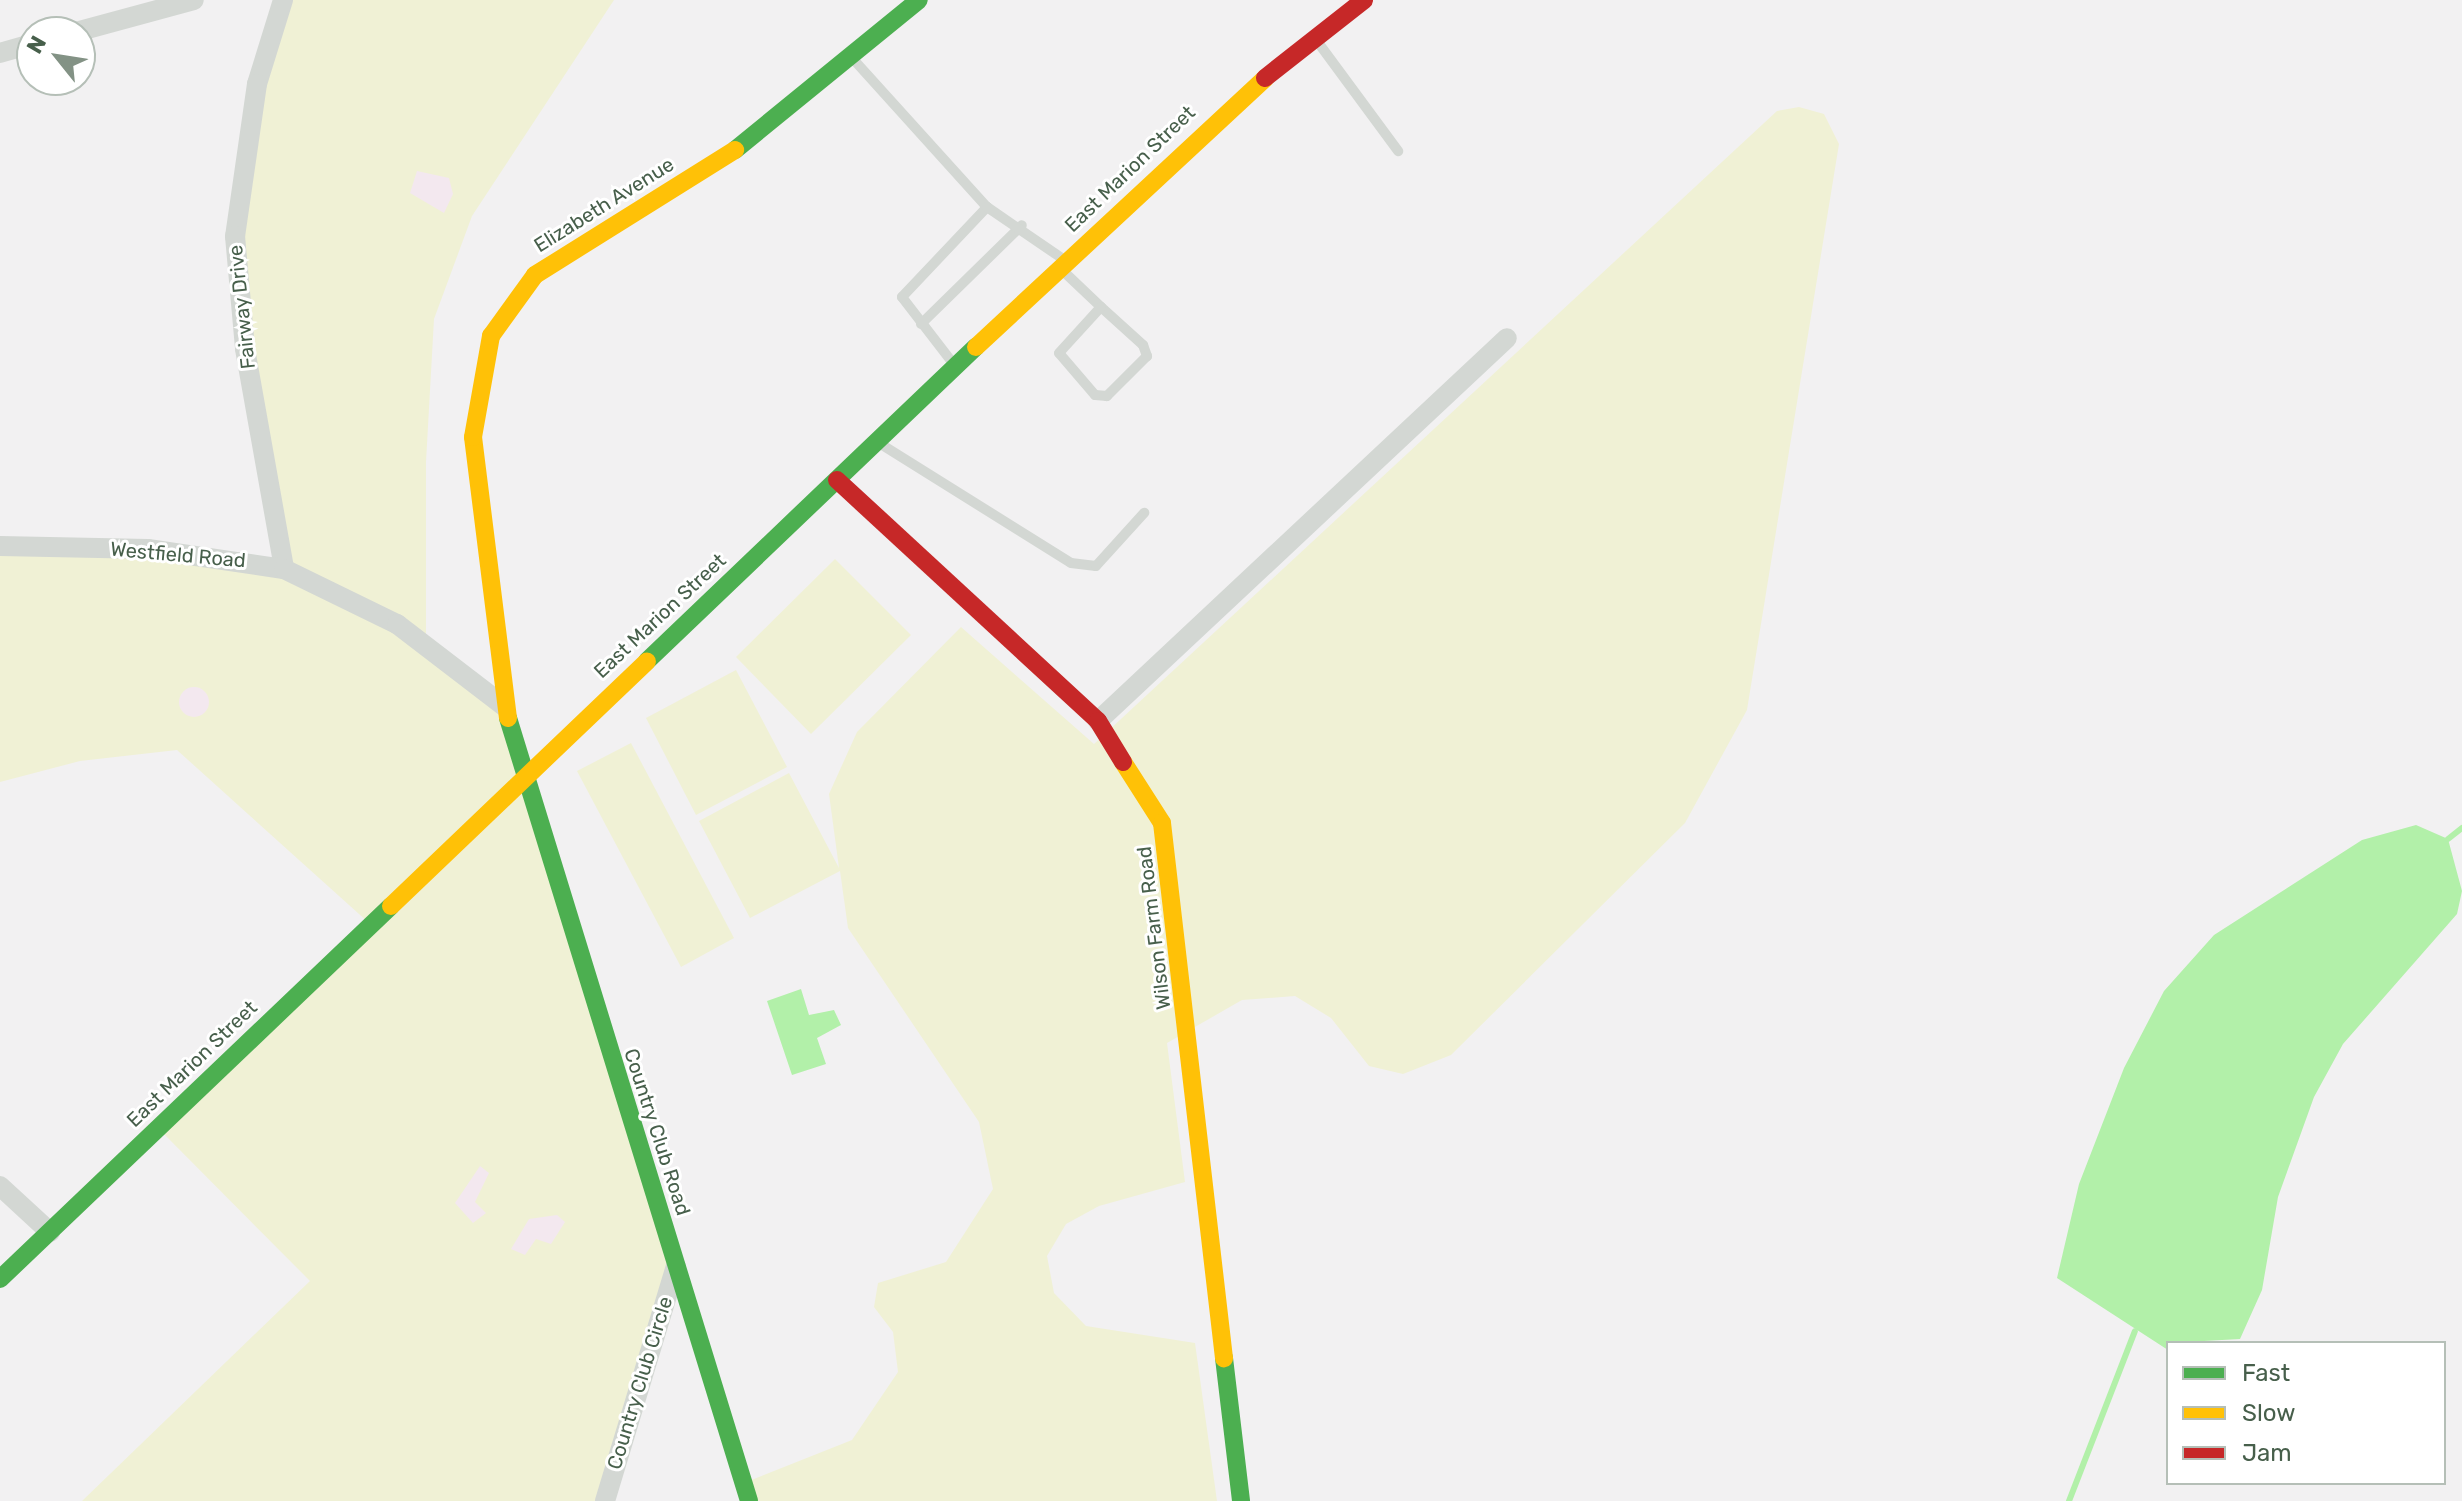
<!DOCTYPE html>
<html>
<head>
<meta charset="utf-8">
<style>
	body { margin:0 }
	#map { position:relative; width:2462px; height:1501px; overflow:hidden; background:#f2f1f2; font-family:Rubik,sans-serif }
	div>[style] { position:absolute }
	.green>* { inset:0; background:#f0f1d5 }
	.sand>* { inset:0; background:#f3e8ef }
	.round { border-radius:50% }
	.water>* { inset:0; background:#b2f0a9 }
	.stream>* { height:6px; margin:-3px; padding:0 3px; transform-origin:3px; border-radius:3px; background:#b2f0a9 }
	.lane>* { height:10px; margin:-5px; padding:0 5px; transform-origin:5px; border-radius:5px; background:#d3d7d3 }
	.street>* { height:20px; margin:-10px; padding:0 10px; transform-origin:10px; border-radius:10px; background:#d3d7d3 }
	.fast>* { height:18px; margin:-9px; padding:0 9px; transform-origin:9px; border-radius:9px; background:#4caf50 }
	.slow>* { height:18px; margin:-9px; padding:0 9px; transform-origin:9px; border-radius:9px; background:#ffc107 }
	.jam>* { height:18px; margin:-9px; padding:0 9px; transform-origin:9px; border-radius:9px; background:#c62828 }
	span { translate:-50% -50%; white-space:nowrap; text-align:center; line-height:1.15; -webkit-text-stroke:6px #fff; paint-order:stroke }
	.street-label { font-size:20px; color:#475f4b }
	.legend { position:absolute; left:2166px; top:1341px; width:280px; height:144px; box-sizing:border-box; background:#fff; border:2px solid #b5bfb7; margin:0; padding:10px 14px; list-style:none; font-size:24px; color:#475f4b }
	.legend li { display:flex; align-items:center; gap:16px; height:40px }
	.legend b { width:40px; border:2px solid #b5bfb7 }
	.north { position:absolute; left:16px; top:16px; width:80px; height:80px; box-sizing:border-box; background:#fff; border:2px solid #b5bfb7; border-radius:50%; rotate:300deg; font-size:22px; font-weight:700; line-height:32px; text-align:center; color:#475f4b }
	.north::after { content:''; display:block; margin:auto; width:28px; height:36px; background:#839285; clip-path:polygon(50% 0,100% 100%,50% 72%,0 100%) }
</style>
</head>
<body>
<div id="map">
	<div class="green">
		<div style="clip-path:polygon(283px 0,614px 0,472px 216px,434px 319px,426px 462px,426px 647px,505px 707px,676px 1266px,605px 1501px,82px 1501px,310px 1281px,158px 1128px,369px 923px,177px 750px,80px 761px,0 782px,0 546px,283px 569px,235px 236px)"></div>
		<div style="clip-path:polygon(1799px 107px,1824px 114px,1839px 144px,1747px 710px,1685px 823px,1451px 1055px,1403px 1074px,1369px 1066px,1331px 1018px,1295px 996px,1242px 1000px,1167px 1043px,1185px 1182px,1099px 1206px,1066px 1224px,1047px 1256px,1054px 1293px,1086px 1326px,1195px 1343px,1217px 1501px,755px 1501px,749px 1481px,852px 1440px,898px 1372px,893px 1332px,874px 1307px,878px 1283px,946px 1262px,993px 1189px,979px 1122px,848px 928px,840px 871px,750px 918px,699px 821px,789px 773px,839px 868px,829px 794px,857px 732px,961px 627px,1094px 744px,1777px 111px)"></div>
		<div style="clip-path:polygon(835px 559px,911px 635px,811px 734px,736px 657px)"></div>
		<div style="clip-path:polygon(736px 670px,787px 767px,696px 815px,646px 718px)"></div>
		<div style="clip-path:polygon(631px 743px,734px 938px,681px 967px,577px 771px)"></div>
	</div>
	<div class="sand">
		<div style="clip-path:polygon(417px 171px,449px 178px,453px 194px,444px 213px,410px 193px)"></div>
		<div class="round" style="left:179px;top:687px;width:30px;height:30px"></div>
		<div style="clip-path:polygon(480px 1166px,489px 1173px,475px 1202px,486px 1213px,473px 1223px,455px 1203px)"></div>
		<div style="clip-path:polygon(557px 1215px,565px 1222px,551px 1244px,536px 1239px,525px 1255px,511px 1249px,529px 1219px)"></div>
	</div>
	<div class="water">
		<div style="clip-path:polygon(2416px 825px,2448px 839px,2462px 891px,2457px 914px,2343px 1044px,2314px 1097px,2278px 1197px,2262px 1290px,2240px 1339px,2168px 1343px,2168px 1350px,2057px 1278px,2079px 1184px,2124px 1068px,2164px 991px,2214px 935px,2362px 840px)"></div>
		<div style="clip-path:polygon(801px 989px,809px 1015px,834px 1010px,841px 1025px,817px 1038px,826px 1064px,792px 1075px,767px 1001px)"></div>
	</div>
	<div class="stream">
		<div style="left:2448px;top:839px;width:18px;rotate:-38deg"></div>
		<div style="left:2069px;top:1501px;width:182px;rotate:-68.8deg"></div>
	</div>
	<div class="lane">
		<div style="left:1317px;top:41px;width:137px;rotate:53.6deg"></div>
		<div style="left:854px;top:60px;width:198px;rotate:47.9deg"></div>
		<div style="left:1061px;top:269px;width:55px;rotate:43.5deg"></div>
		<div style="left:1101px;top:307px;width:57px;rotate:42.1deg"></div>
		<div style="left:1143px;top:345px;width:12px;rotate:70deg"></div>
		<div style="left:1147px;top:356px;width:57px;rotate:135deg"></div>
		<div style="left:1107px;top:396px;width:12px;rotate:-175deg"></div>
		<div style="left:1095px;top:395px;width:55px;rotate:-130.6deg"></div>
		<div style="left:1059px;top:353px;width:62px;rotate:-47.6deg"></div>
		<div style="left:921px;top:324px;width:141px;rotate:-44.4deg"></div>
		<div style="left:952px;top:362px;width:82px;rotate:-127.6deg"></div>
		<div style="left:902px;top:297px;width:124px;rotate:-46.6deg"></div>
		<div style="left:987px;top:207px;width:92px;rotate:34.4deg"></div>
		<div style="left:879px;top:443px;width:226px;rotate:32deg"></div>
		<div style="left:1071px;top:563px;width:25px;rotate:7deg"></div>
		<div style="left:1096px;top:566px;width:72px;rotate:-47.8deg"></div>
	</div>
	<div class="street">
		<div style="left:283px;top:0;width:88px;rotate:107.2deg"></div>
		<div style="left:257px;top:84px;width:154px;rotate:98.2deg"></div>
		<div style="left:235px;top:236px;width:113px;rotate:84.9deg"></div>
		<div style="left:245px;top:349px;width:223px;rotate:79.9deg"></div>
		<div style="left:76px;top:32px;width:122px;rotate:-15.2deg"></div>
		<div style="left:0;top:53px;width:33px;rotate:-16deg"></div>
		<div style="left:0;top:546px;width:148px;rotate:1.2deg"></div>
		<div style="left:148px;top:549px;width:137px;rotate:8.4deg"></div>
		<div style="left:284px;top:569px;width:126px;rotate:26deg"></div>
		<div style="left:397px;top:624px;width:136px;rotate:37.5deg"></div>
		<div style="left:1098px;top:721px;width:560px;rotate:-43.12deg"></div>
		<div style="left:0;top:1186px;width:68px;rotate:42.6deg"></div>
		<div style="left:605px;top:1501px;width:245px;rotate:-73.2deg"></div>
	</div>
	<div class="fast">
		<div style="left:735px;top:150px;width:237px;rotate:-39.2deg"></div>
		<div style="left:647px;top:661px;width:455px;rotate:-43.7deg"></div>
		<div style="left:508px;top:718px;width:819px;rotate:72.89deg"></div>
		<div style="left:0;top:1279px;width:540px;rotate:-43.65deg"></div>
		<div style="left:1224px;top:1358px;width:144px;rotate:83.2deg"></div>
	</div>
	<div class="slow">
		<div style="left:976px;top:347px;width:395px;rotate:-42.9deg"></div>
		<div style="left:508px;top:718px;width:283px;rotate:-97.1deg"></div>
		<div style="left:473px;top:437px;width:103px;rotate:-79.9deg"></div>
		<div style="left:491px;top:336px;width:75px;rotate:-54.2deg"></div>
		<div style="left:535px;top:275px;width:236px;rotate:-32deg"></div>
		<div style="left:1123px;top:762px;width:72px;rotate:57.4deg"></div>
		<div style="left:1162px;top:823px;width:539px;rotate:83.39deg"></div>
		<div style="left:391px;top:906px;width:354px;rotate:-43.7deg"></div>
	</div>
	<div class="jam">
		<div style="left:1265px;top:78px;width:126px;rotate:-38.2deg"></div>
		<div style="left:837px;top:480px;width:355px;rotate:42.7deg"></div>
		<div style="left:1098px;top:721px;width:48px;rotate:58.6deg"></div>
	</div>
	<div class="street-label">
		<span style="left:1130px;top:169px;rotate:-44deg">East Marion Street</span>
		<span style="left:604px;top:205px;rotate:-32deg">Elizabeth Avenue</span>
		<span style="left:242px;top:307px;rotate:-96deg">Fairway Drive</span>
		<span style="left:178px;top:555px;rotate:5deg">Westfield Road</span>
		<span style="left:660px;top:616px;rotate:-43deg">East Marion Street</span>
		<span style="left:1154px;top:928px;rotate:-97deg">Wilson Farm Road</span>
		<span style="left:192px;top:1064px;rotate:-44deg">East Marion Street</span>
		<span style="left:657px;top:1132px;rotate:72deg">Country Club Road</span>
		<span style="left:640px;top:1383px;rotate:-73deg">Country Club Circle</span>
	</div>
	<ul class="legend">
	<li><b style="height:10px;background:#4caf50"></b>Fast</li>
	<li><b style="height:10px;background:#ffc107"></b>Slow</li>
	<li><b style="height:10px;background:#c62828"></b>Jam</li>
	</ul>
	<div class="north">N</div>
</div>
</body>
</html>
